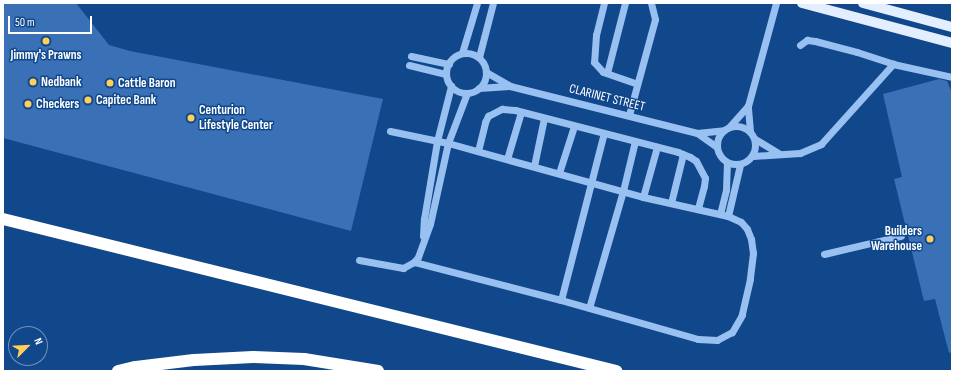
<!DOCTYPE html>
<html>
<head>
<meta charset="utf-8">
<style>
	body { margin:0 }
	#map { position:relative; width:955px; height:374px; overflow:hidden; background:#11478b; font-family:"Sofia Sans Condensed",sans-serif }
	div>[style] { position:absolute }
	.building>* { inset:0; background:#3a70b5 }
	.minor>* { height:7px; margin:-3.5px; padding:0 3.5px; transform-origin:3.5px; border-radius:3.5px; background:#98c1f1 }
	.minor>.ring { margin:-3.5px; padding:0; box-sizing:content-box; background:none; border:7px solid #98c1f1; border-radius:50% }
	.major>* { height:10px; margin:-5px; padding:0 5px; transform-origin:5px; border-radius:5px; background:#e3eeff }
	.highway>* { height:12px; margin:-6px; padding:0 6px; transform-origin:6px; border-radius:6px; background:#fff }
	.dots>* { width:11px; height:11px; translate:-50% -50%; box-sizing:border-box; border:2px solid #11478b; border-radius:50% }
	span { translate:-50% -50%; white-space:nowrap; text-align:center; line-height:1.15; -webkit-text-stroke:3px #11478b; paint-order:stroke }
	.poi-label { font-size:13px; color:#fff; font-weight:700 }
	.left { translate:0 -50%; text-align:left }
	.right { translate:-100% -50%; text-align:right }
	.street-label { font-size:13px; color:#fff }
	.frame { position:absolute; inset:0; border:4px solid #fff; pointer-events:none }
	.north { position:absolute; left:8px; top:326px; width:40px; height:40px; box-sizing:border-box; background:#11478b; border:1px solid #7091b9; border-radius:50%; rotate:66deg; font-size:11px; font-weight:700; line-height:16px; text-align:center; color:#fff }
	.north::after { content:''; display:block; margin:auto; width:14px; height:18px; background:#ffcf59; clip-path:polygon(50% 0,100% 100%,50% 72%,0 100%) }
	.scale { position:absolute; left:8px; top:16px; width:84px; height:18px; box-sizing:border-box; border:2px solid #fff; border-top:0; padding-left:5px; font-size:12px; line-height:14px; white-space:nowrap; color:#fff; -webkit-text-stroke:3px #11478b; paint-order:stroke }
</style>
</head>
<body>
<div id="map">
	<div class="building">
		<div style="clip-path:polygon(3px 3px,76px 3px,109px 45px,130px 51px,383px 99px,351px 231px,3px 138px)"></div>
		<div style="clip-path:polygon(939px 79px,947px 81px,952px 93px,952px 352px,949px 353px,935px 299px,924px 301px,894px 179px,902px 177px,883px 94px)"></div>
	</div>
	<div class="minor">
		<div style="left:604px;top:3px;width:33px;rotate:104deg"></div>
		<div style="left:596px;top:35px;width:27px;rotate:94deg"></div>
		<div style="left:594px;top:62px;width:13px;rotate:48deg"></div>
		<div style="left:603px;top:72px;width:36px;rotate:19deg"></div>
		<div style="left:800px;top:45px;width:9px;rotate:-36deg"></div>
		<div style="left:807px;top:40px;width:8px;rotate:7deg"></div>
		<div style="left:815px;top:41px;width:43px;rotate:14.7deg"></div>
		<div style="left:857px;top:52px;width:38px;rotate:18deg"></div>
		<div style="left:893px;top:64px;width:60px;rotate:12.4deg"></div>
		<div style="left:462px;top:53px;width:52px;rotate:-73.3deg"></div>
		<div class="ring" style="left:446px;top:53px;width:33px;height:33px"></div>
		<div style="left:411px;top:56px;width:39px;rotate:12deg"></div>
		<div style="left:479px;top:57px;width:56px;rotate:-75.5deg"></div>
		<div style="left:409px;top:65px;width:38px;rotate:14deg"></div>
		<div style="left:486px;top:72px;width:28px;rotate:30deg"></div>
		<div style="left:510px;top:86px;width:193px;rotate:14.1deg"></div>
		<div style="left:697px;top:133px;width:27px;rotate:-6deg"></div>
		<div style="left:607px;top:73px;width:72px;rotate:-75.6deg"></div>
		<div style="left:479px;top:88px;width:31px;rotate:-4deg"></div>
		<div style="left:629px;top:115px;width:99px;rotate:-74.8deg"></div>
		<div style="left:655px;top:19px;width:16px;rotate:-104deg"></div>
		<div class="ring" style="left:717px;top:126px;width:31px;height:31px"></div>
		<div style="left:729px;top:127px;width:28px;rotate:-48deg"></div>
		<div style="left:390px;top:131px;width:59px;rotate:11.7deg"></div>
		<div style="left:448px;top:143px;width:202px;rotate:15.5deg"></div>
		<div style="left:643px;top:197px;width:87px;rotate:12.6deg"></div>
		<div style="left:728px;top:216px;width:14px;rotate:25deg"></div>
		<div style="left:741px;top:222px;width:9px;rotate:49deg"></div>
		<div style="left:747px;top:229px;width:11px;rotate:68deg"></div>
		<div style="left:751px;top:239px;width:14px;rotate:82deg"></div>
		<div style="left:753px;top:253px;width:26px;rotate:97deg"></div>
		<div style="left:750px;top:279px;width:37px;rotate:103deg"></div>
		<div style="left:742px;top:315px;width:20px;rotate:120deg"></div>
		<div style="left:732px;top:332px;width:17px;rotate:152deg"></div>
		<div style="left:717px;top:340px;width:19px;rotate:-177deg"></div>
		<div style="left:698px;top:339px;width:142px;rotate:-164.1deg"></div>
		<div style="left:561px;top:300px;width:152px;rotate:-165.5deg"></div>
		<div style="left:750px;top:131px;width:25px;rotate:-95deg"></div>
		<div style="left:748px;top:106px;width:107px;rotate:-74.8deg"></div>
		<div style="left:697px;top:133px;width:24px;rotate:35deg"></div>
		<div style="left:755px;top:139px;width:29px;rotate:31deg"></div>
		<div style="left:478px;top:151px;width:30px;rotate:-76deg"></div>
		<div style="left:485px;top:122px;width:7px;rotate:-63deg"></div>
		<div style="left:488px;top:116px;width:16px;rotate:-27deg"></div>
		<div style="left:502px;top:109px;width:13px;rotate:4deg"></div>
		<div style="left:515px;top:110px;width:168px;rotate:14.4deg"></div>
		<div style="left:678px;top:152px;width:13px;rotate:23deg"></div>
		<div style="left:690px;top:157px;width:7px;rotate:34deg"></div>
		<div style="left:696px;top:161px;width:19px;rotate:62deg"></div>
		<div style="left:705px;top:178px;width:8px;rotate:97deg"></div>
		<div style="left:704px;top:186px;width:24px;rotate:105deg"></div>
		<div style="left:753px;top:156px;width:47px;rotate:-3.7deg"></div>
		<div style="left:800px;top:153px;width:23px;rotate:-23deg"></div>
		<div style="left:821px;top:144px;width:108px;rotate:-48deg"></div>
		<div style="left:507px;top:159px;width:49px;rotate:-73.4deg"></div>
		<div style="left:534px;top:166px;width:49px;rotate:-78.2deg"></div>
		<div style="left:559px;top:173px;width:49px;rotate:-72.3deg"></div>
		<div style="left:643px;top:197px;width:52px;rotate:-74.4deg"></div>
		<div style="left:671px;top:203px;width:50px;rotate:-76.2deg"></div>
		<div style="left:720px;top:214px;width:25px;rotate:-76deg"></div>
		<div style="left:726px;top:190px;width:27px;rotate:-88deg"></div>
		<div style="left:728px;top:216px;width:52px;rotate:-76.8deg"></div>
		<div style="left:423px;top:236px;width:17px;rotate:-87deg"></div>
		<div style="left:424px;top:219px;width:79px;rotate:-80.5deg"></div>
		<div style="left:437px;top:141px;width:57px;rotate:-75.7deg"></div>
		<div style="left:824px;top:254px;width:79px;rotate:-13.2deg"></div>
		<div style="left:359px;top:260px;width:45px;rotate:10.3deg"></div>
		<div style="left:403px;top:268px;width:13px;rotate:-29deg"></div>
		<div style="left:414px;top:262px;width:6px;rotate:-51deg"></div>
		<div style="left:418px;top:257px;width:35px;rotate:-70deg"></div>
		<div style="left:430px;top:224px;width:83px;rotate:-77.5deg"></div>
		<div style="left:448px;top:143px;width:53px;rotate:-69.2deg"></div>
		<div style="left:561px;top:300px;width:172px;rotate:-75.6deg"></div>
		<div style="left:589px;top:308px;width:122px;rotate:-73.8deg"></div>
		<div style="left:623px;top:191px;width:51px;rotate:-76.5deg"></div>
	</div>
	<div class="major">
		<div style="left:802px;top:3px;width:155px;rotate:14.9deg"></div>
		<div style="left:863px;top:3px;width:92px;rotate:15.1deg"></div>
	</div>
	<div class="highway">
		<div style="left:3px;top:219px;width:632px;rotate:13.93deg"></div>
		<div style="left:118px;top:371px;width:18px;rotate:-13deg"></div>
		<div style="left:136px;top:367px;width:58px;rotate:-6.9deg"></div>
		<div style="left:194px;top:360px;width:59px;rotate:-2.9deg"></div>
		<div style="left:253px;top:357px;width:51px;rotate:2.2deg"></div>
		<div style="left:304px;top:359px;width:75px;rotate:9.2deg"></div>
	</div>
	<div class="dots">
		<div style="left:46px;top:41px;background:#ffcf59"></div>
		<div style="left:33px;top:82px;background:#ffcf59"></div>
		<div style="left:110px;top:83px;background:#ffcf59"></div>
		<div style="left:88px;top:100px;background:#ffcf59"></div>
		<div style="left:28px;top:104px;background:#ffcf59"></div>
		<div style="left:191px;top:118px;background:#ffcf59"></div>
		<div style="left:930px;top:239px;background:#ffcf59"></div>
	</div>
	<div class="poi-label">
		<span style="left:46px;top:55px">Jimmy's Prawns</span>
		<span class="left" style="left:41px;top:82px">Nedbank</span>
		<span class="left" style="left:118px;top:83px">Cattle Baron</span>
		<span class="left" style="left:96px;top:100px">Capitec Bank</span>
		<span class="left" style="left:36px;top:104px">Checkers</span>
		<span class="left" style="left:199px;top:118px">Centurion<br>Lifestyle Center</span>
		<span class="right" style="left:922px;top:239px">Builders<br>Warehouse</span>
	</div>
	<div class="street-label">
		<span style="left:607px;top:98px;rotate:14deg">CLARINET STREET</span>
	</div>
	<div class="frame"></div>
	<div class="north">N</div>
	<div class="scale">50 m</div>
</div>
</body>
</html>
